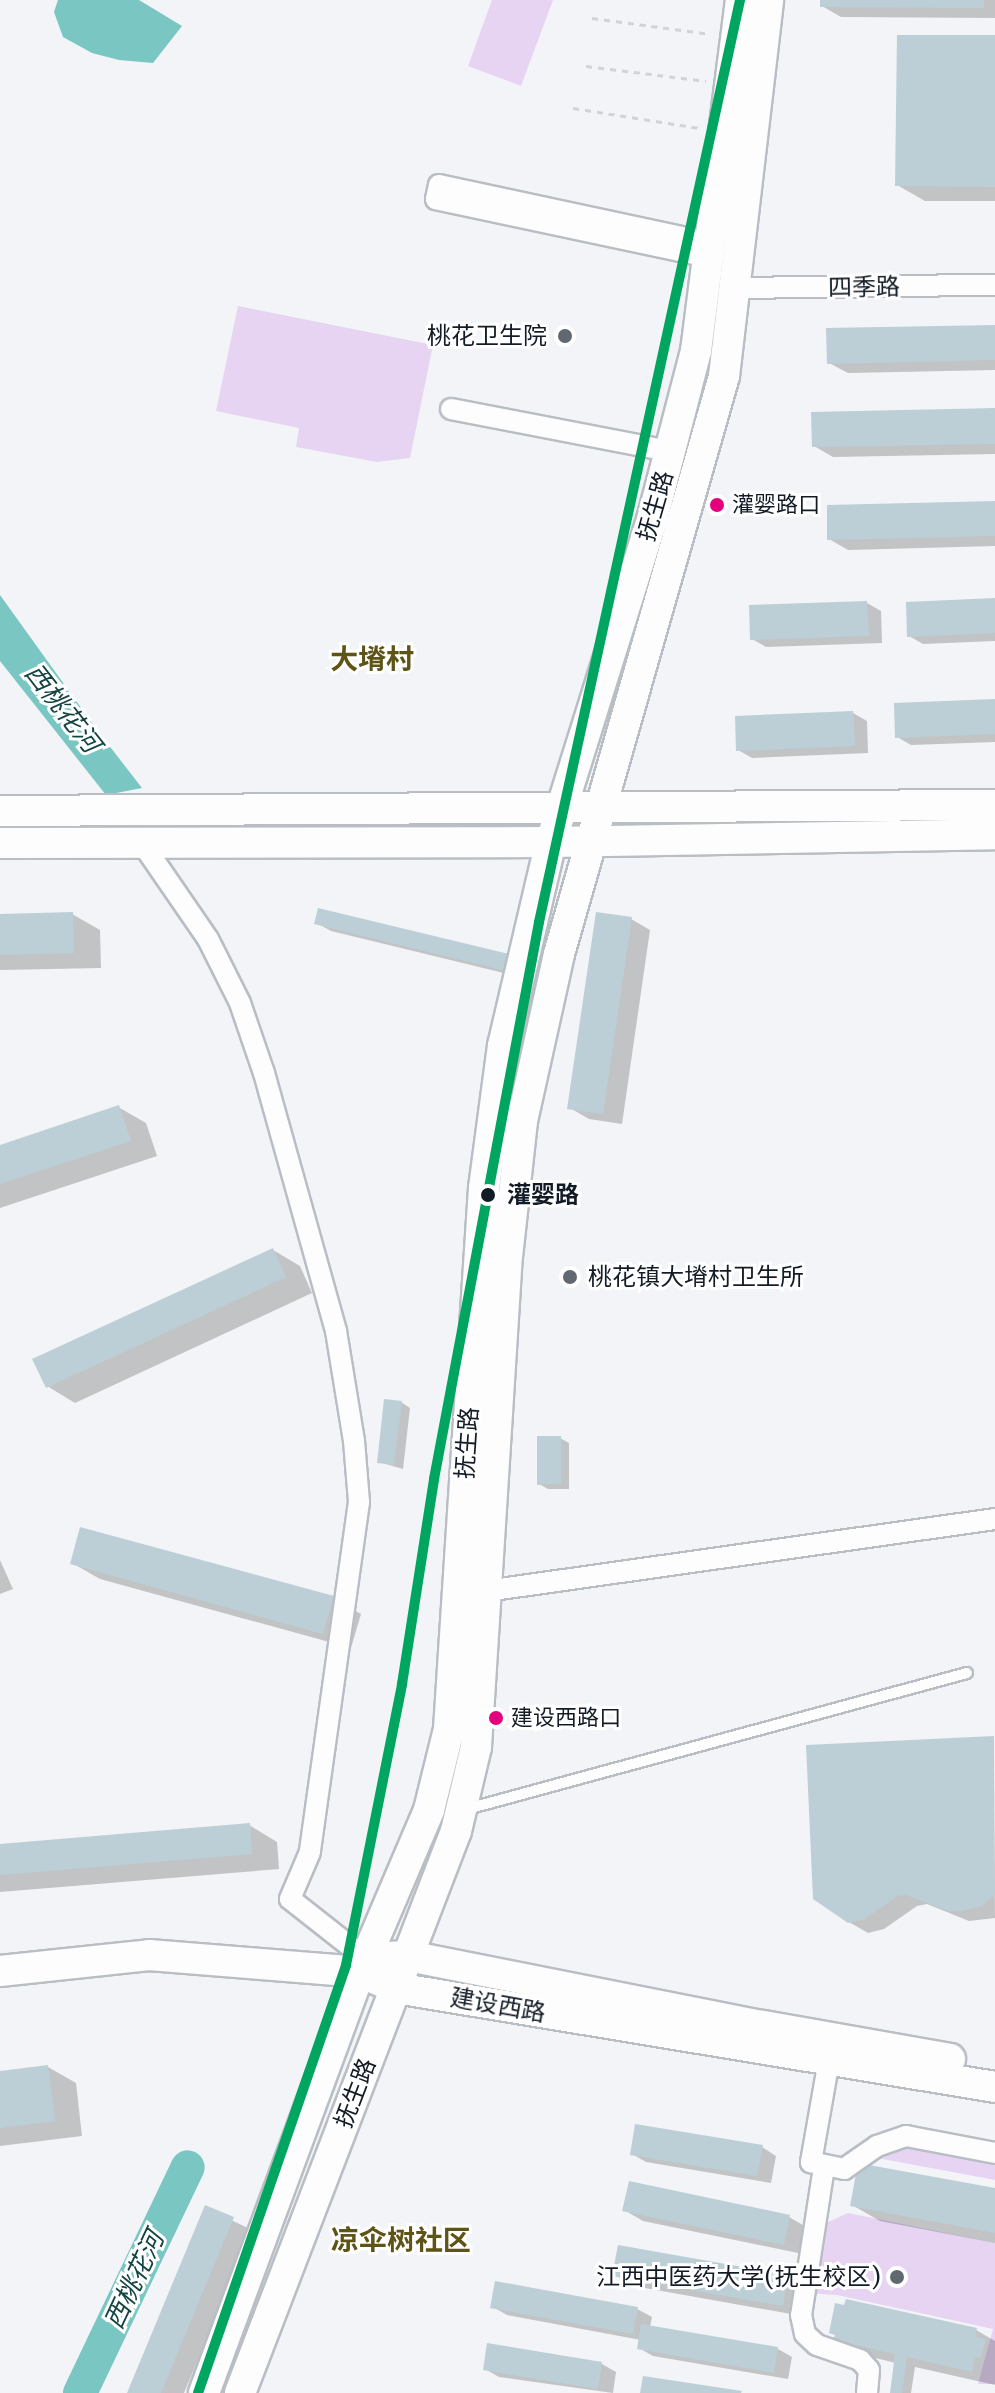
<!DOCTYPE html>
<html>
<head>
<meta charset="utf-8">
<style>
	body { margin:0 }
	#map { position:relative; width:995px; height:2393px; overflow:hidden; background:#f2f4f7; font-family:Merriweather,"Noto Sans SC",serif }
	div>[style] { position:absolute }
	.green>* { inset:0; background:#e7d4f3 }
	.water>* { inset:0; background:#7ac6c3 }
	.shadow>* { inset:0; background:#0003 }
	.river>* { height:34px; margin:-17px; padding:0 17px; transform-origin:17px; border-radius:17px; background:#7ac6c3 }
	.building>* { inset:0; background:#bdcfd6 }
	.path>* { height:3px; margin-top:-1.5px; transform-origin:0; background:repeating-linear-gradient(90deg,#d3d3d5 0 6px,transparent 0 12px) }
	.roads { filter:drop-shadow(2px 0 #b8bec4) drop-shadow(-2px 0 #b8bec4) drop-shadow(0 2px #b8bec4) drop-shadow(0 -2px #b8bec4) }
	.service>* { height:10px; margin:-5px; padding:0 5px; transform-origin:5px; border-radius:5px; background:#fdfdfe }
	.minor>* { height:20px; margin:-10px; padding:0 10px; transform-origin:10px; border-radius:10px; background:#fdfdfe }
	.secondary>* { height:30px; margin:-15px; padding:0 15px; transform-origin:15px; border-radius:15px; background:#fdfdfe }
	.metro-1>* { height:10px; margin:-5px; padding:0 5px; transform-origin:5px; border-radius:5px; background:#00a560 }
	.dots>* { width:22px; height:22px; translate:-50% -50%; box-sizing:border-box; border:4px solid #fff; border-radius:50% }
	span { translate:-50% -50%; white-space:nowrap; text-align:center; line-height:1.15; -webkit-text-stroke:6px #fff; paint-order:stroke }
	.bus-label { font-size:22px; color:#131c26 }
	.left { translate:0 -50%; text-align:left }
	.street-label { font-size:24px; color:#131c26 }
	.poi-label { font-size:24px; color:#131c26 }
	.right { translate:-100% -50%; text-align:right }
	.stop-label { font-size:24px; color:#131c26; font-weight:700 }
	.water-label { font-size:26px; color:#154543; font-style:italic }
	.quarter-label { font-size:28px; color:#5f5417; font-weight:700 }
</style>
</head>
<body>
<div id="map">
	<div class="green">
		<div style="clip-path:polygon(492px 0,553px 0,521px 86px,468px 66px)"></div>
		<div style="clip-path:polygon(238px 306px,433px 345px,410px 458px,377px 462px,296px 447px,299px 428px,216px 411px)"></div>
		<div style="clip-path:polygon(907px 2143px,995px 2159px,995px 2180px,872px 2157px)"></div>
		<div style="clip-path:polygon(848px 2213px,995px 2243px,995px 2384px,978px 2384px,993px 2329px,837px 2295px,807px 2293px,826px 2223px)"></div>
	</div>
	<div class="water">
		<div style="clip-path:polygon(58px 0,139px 0,182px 26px,153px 63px,119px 60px,92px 53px,63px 37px,54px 12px)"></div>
		<div style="clip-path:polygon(0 595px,97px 730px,142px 788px,106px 795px,0 661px)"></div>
	</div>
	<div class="shadow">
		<div style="clip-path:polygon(822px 0,995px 0,995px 18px,841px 17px,822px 6px)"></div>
		<div style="clip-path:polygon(995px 37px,995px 201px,925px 201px,897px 185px)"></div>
		<div style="clip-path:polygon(995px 327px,995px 370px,848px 373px,829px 363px)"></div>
		<div style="clip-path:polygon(995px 410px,995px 454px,833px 457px,814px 446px)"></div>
		<div style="clip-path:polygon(995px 503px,995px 546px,848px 550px,829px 539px)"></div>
		<div style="clip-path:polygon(995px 600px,995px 641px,923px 644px,909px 636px)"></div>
		<div style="clip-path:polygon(867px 603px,881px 611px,882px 643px,766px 647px,752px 639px)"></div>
		<div style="clip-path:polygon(995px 701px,995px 742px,911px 745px,897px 737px)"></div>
		<div style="clip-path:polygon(853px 713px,867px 721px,868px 753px,752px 758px,738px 750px)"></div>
		<div style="clip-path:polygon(72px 914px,100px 930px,101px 968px,0 970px,0 916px)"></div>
		<div style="clip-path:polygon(631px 919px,650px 930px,622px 1124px,589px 1119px,570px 1108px)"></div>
		<div style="clip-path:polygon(317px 923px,526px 965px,524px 978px,331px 931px)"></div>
		<div style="clip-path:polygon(118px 1107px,146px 1123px,157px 1156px,0 1208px,0 1147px)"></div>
		<div style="clip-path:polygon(273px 1250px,300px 1266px,312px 1293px,75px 1403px,47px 1386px)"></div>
		<div style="clip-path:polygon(401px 1402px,410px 1408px,403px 1469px,379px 1462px)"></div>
		<div style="clip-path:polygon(560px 1438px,569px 1443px,569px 1489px,548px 1489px,539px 1484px)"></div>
		<div style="clip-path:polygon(0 1560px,13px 1589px,0 1594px)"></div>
		<div style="clip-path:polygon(72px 1563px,333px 1598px,361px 1614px,351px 1648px,100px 1579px)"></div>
		<div style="clip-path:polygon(993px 1738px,995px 1918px,969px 1921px,927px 1904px,917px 1906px,884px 1929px,868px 1933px,849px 1922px)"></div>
		<div style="clip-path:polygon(249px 1825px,277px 1842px,279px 1869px,0 1892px,0 1846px)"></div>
		<div style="clip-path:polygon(48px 2067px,76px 2083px,82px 2136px,0 2146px,0 2073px)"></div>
		<div style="clip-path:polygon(762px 2147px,776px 2156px,771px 2183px,646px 2162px,632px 2154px)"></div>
		<div style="clip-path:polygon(995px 2190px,995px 2243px,880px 2221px,852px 2205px)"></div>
		<div style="clip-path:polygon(206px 2208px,252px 2230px,184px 2393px,129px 2393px)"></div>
		<div style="clip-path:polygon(624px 2210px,789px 2217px,808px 2228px,803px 2254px,643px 2221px)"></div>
		<div style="clip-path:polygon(615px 2275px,787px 2277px,806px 2288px,802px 2316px,634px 2286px)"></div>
		<div style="clip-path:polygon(493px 2307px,637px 2309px,652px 2317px,650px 2327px,778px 2349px,792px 2357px,788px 2379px,653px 2356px,639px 2348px,641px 2340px,507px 2315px)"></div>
		<div style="clip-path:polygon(976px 2330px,995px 2341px,995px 2385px,915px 2367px,911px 2393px,892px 2393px,896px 2363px,863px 2355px,835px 2339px)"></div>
		<div style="clip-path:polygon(489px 2345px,602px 2364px,616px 2372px,613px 2393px,499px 2377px,485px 2369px)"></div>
	</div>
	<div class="river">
		<div style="left:80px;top:2393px;width:250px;rotate:-64.5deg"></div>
	</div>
	<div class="building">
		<div style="clip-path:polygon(820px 0,984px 0,984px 8px,820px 7px)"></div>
		<div style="clip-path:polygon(897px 35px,995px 35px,995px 187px,895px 186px)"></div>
		<div style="clip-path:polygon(995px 325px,995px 360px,827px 364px,826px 328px)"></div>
		<div style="clip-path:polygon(995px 408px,995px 444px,812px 447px,811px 412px)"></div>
		<div style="clip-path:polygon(995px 501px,995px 536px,827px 540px,827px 505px)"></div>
		<div style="clip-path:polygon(995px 598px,995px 633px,907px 637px,906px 602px)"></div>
		<div style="clip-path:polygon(867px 601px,869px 636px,750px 640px,749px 605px)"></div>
		<div style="clip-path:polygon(995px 699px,995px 734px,895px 738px,894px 703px)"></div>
		<div style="clip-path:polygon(853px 711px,855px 746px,736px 751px,735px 716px)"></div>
		<div style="clip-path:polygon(318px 908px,513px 955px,510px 972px,314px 924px)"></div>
		<div style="clip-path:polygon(73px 912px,74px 953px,0 955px,0 914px)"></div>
		<div style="clip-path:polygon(596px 912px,632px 917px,603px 1114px,567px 1109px)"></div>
		<div style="clip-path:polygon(119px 1105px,131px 1141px,0 1184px,0 1145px)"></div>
		<div style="clip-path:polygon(273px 1248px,286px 1277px,46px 1388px,32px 1359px)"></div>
		<div style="clip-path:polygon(384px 1399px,402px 1401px,394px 1465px,377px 1463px)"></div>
		<div style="clip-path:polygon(537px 1436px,561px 1436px,561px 1484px,537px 1485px)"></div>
		<div style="clip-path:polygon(80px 1527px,334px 1596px,323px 1634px,70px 1564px)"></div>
		<div style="clip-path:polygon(994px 1736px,995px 1896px,979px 1907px,959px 1911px,948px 1911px,906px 1895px,897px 1896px,865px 1919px,848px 1923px,813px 1899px,806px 1745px)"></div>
		<div style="clip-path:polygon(250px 1823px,252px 1854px,0 1875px,0 1844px)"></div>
		<div style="clip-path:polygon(48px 2065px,55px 2121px,0 2128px,0 2071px)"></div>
		<div style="clip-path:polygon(635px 2124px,763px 2145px,757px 2176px,630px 2155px)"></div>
		<div style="clip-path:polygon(858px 2163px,995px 2188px,995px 2233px,850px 2206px)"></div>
		<div style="clip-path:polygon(629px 2181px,790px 2215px,784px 2245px,622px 2211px)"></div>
		<div style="clip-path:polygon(205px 2205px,234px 2217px,161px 2393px,127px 2393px)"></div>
		<div style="clip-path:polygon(618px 2245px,788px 2275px,783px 2306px,612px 2276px)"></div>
		<div style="clip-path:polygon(495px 2281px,638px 2307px,633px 2334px,490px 2308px)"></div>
		<div style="clip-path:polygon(846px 2299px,977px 2328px,975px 2337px,986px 2339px,981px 2358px,975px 2357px,972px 2372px,907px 2357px,902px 2393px,890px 2393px,895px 2354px,833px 2340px,835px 2335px,829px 2333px,835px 2303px,844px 2305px)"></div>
		<div style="clip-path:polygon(641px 2324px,778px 2347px,774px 2373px,637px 2349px)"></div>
		<div style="clip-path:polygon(487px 2343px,602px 2362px,598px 2389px,483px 2370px)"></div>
		<div style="clip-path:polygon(643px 2376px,742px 2391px,741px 2393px,640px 2393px)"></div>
	</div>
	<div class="path">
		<div style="left:592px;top:18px;width:120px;rotate:7.7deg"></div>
		<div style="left:586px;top:66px;width:121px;rotate:7.1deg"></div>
		<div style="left:573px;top:108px;width:128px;rotate:9deg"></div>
	</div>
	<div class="roads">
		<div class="service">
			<div style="left:467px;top:1809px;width:518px;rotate:-15.22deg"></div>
		</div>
		<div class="minor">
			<div style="left:708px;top:257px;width:278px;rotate:-168deg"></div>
			<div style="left:436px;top:199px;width:14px;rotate:-78deg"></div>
			<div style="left:439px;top:185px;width:276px;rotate:12.1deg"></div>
			<div style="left:734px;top:288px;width:261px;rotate:-0.7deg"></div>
			<div style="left:451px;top:409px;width:223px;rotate:10.9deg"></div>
			<div style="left:142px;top:843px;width:116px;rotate:55.5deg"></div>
			<div style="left:208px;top:939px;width:72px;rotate:63.4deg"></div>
			<div style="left:240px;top:1003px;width:74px;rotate:71.1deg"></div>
			<div style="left:264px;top:1073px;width:268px;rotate:74.4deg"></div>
			<div style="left:336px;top:1331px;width:111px;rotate:80.7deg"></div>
			<div style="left:354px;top:1441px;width:61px;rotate:85.3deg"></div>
			<div style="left:359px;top:1502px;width:353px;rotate:98deg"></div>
			<div style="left:310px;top:1852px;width:51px;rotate:113.1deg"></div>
			<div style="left:290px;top:1899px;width:95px;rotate:38.2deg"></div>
			<div style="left:486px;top:1591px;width:514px;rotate:-8.05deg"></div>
			<div style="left:829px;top:2060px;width:104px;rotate:100deg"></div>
			<div style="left:811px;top:2162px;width:34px;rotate:12deg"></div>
			<div style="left:844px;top:2169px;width:40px;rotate:-34.9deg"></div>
			<div style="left:877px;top:2146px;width:31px;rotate:-19deg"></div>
			<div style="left:906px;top:2136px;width:91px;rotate:10.8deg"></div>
			<div style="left:824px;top:2167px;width:150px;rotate:98.8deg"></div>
			<div style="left:801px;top:2315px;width:19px;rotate:78deg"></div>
			<div style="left:805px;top:2334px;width:16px;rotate:43deg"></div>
			<div style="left:817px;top:2345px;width:46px;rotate:19.2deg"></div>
			<div style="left:860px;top:2360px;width:13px;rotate:48deg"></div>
			<div style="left:869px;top:2370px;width:23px;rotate:95deg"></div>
		</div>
		<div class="secondary">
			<div style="left:0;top:811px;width:995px;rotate:-0.35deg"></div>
			<div style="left:0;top:843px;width:551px;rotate:-0.1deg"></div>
			<div style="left:551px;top:842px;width:444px;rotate:-1deg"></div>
			<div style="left:388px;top:1957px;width:20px;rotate:-3deg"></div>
			<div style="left:408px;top:1956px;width:362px;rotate:11.2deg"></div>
			<div style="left:763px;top:2026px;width:190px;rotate:10deg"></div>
			<div style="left:0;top:1971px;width:150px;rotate:-6.1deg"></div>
			<div style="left:149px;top:1955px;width:212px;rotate:4.6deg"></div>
			<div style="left:360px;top:1972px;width:39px;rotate:24deg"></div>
			<div style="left:396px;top:1988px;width:607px;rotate:9.38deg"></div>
			<div style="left:204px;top:2393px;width:449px;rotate:-69.7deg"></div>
			<div style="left:360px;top:1972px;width:176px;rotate:-66.9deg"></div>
			<div style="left:429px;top:1810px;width:83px;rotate:-76.1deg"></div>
			<div style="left:449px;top:1729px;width:542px;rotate:-86.3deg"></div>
			<div style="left:484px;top:1188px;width:143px;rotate:-82.4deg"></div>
			<div style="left:503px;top:1046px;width:210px;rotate:-76.8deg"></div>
			<div style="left:551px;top:842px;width:342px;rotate:-72.6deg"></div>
			<div style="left:653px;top:516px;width:171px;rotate:-75.4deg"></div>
			<div style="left:696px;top:351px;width:354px;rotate:-82.7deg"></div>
			<div style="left:240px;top:2393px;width:602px;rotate:-68.98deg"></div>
			<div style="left:456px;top:1831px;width:86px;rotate:-76.6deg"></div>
			<div style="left:476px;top:1747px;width:482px;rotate:-86.4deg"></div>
			<div style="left:506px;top:1266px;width:146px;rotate:-83.7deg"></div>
			<div style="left:522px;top:1121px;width:171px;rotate:-77.5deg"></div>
			<div style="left:559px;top:954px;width:601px;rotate:-74.07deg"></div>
			<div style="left:724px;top:376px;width:379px;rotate:-83.3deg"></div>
		</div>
	</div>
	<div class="metro-1">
		<div style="left:198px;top:2393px;width:453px;rotate:-70.9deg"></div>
		<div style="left:346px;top:1965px;width:287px;rotate:-78.7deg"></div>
		<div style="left:402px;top:1684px;width:207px;rotate:-81.1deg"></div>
		<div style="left:434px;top:1479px;width:567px;rotate:-79.32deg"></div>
		<div style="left:539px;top:922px;width:944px;rotate:-77.7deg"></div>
	</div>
	<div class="dots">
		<div style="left:565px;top:336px;background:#61686f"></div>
		<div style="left:717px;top:505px;background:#e5007d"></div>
		<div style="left:488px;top:1195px;background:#131c26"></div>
		<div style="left:570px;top:1277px;background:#61686f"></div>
		<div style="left:496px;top:1718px;background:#e5007d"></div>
		<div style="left:897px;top:2277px;background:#61686f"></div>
	</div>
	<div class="bus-label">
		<span class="left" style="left:732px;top:505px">灌婴路口</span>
		<span class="left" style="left:511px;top:1718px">建设西路口</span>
	</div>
	<div class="street-label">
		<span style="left:864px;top:287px;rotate:-1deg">四季路</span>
		<span style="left:655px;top:506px;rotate:-74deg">抚生路</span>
		<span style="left:467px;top:1443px;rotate:-86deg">抚生路</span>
		<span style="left:498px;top:2005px;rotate:10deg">建设西路</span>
		<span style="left:355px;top:2093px;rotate:-69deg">抚生路</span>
	</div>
	<div class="poi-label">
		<span class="right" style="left:547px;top:336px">桃花卫生院</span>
		<span class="left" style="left:588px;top:1277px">桃花镇大塉村卫生所</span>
		<span class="right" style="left:881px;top:2277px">江西中医药大学(抚生校区)</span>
	</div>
	<div class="stop-label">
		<span class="left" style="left:507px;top:1195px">灌婴路</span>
	</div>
	<div class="water-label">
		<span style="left:63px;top:708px;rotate:52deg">西桃花河</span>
		<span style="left:134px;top:2280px;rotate:-65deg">西桃花河</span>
	</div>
	<div class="quarter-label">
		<span style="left:372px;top:659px">大塉村</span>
		<span style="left:401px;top:2240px">凉伞树社区</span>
	</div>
</div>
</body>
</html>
